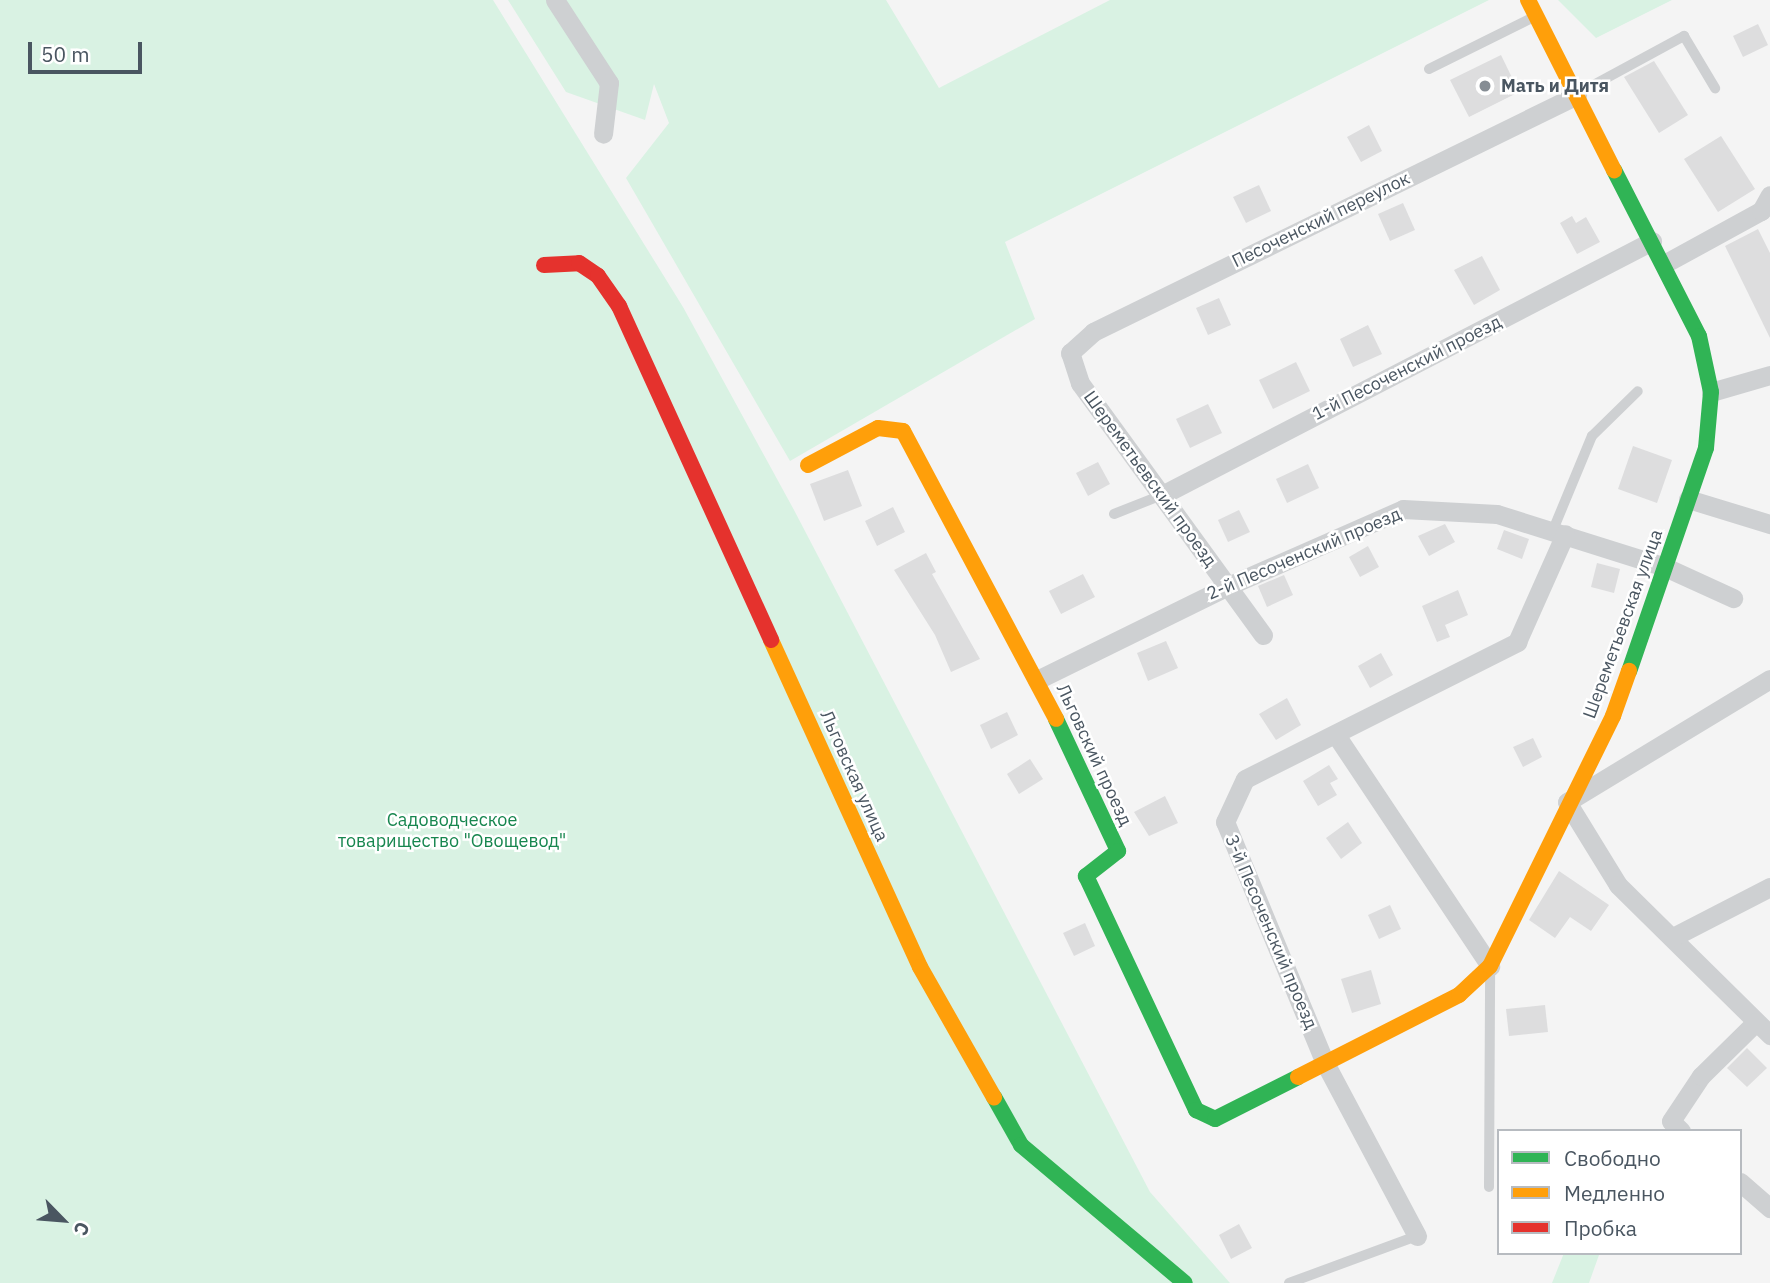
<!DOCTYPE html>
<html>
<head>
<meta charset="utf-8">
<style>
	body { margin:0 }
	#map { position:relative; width:1770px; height:1283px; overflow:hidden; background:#f4f4f4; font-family:"IBM Plex Sans",sans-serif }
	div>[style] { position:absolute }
	.green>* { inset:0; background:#d9f2e3 }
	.building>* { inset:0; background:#ddddde }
	.lane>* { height:10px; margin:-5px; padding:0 5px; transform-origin:5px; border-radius:5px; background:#ced0d2 }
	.street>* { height:19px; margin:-9.5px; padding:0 9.5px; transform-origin:9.5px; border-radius:9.5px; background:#ced0d2 }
	.fast>* { height:16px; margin:-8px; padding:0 8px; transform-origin:8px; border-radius:8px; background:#30b455 }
	.slow>* { height:16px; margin:-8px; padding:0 8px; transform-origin:8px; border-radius:8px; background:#ff9f0a }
	.jam>* { height:16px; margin:-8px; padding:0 8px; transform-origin:8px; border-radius:8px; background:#e5322d }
	.dots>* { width:19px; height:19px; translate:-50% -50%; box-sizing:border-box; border:4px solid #fff; border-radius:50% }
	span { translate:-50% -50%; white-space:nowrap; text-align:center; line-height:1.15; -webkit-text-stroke:5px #fff; paint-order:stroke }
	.poi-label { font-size:18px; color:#4a5661; font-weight:700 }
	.left { translate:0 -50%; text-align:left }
	.street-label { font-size:18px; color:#4a5661 }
	.park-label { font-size:18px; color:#17864f }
	.legend { position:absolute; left:1497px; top:1129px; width:245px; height:126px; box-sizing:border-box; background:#fff; border:2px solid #b7bbc0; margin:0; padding:9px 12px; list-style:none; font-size:21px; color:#4a5661 }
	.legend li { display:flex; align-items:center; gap:14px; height:35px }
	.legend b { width:35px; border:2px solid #b7bbc0 }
	.north { position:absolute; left:28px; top:1185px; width:70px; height:70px; -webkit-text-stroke:5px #fff; paint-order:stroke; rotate:115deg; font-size:19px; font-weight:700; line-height:28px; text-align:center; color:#4a5661 }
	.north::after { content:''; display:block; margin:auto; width:24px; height:32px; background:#4a5661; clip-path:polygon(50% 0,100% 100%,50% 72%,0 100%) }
	.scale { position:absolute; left:28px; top:42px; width:114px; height:32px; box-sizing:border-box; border:4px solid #4a5661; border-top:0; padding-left:9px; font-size:21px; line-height:24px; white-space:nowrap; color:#4a5661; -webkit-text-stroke:5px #fff; paint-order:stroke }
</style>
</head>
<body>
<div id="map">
	<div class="green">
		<div style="clip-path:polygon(0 0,493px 0,683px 307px,794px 510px,1150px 1192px,1230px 1283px,0 1283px)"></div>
		<div style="clip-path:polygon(508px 0,886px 0,939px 88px,1110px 0,1489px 0,1005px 242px,1035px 319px,790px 461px,626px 178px,669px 123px,654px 84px,645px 120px,566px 92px)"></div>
		<div style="clip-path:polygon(1558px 0,1672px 0,1596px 38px)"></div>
		<div style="clip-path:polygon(1564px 1253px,1599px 1255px,1589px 1283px,1552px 1283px)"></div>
	</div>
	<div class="building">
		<div style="clip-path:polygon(1758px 24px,1768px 45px,1743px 57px,1733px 36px)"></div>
		<div style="clip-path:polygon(1501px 55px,1519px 92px,1469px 117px,1450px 80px)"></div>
		<div style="clip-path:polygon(1654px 61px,1688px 115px,1659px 133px,1624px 77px)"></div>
		<div style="clip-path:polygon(1369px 125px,1382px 151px,1361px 162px,1347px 137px)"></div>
		<div style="clip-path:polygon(1721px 136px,1755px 189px,1718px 212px,1684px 159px)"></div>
		<div style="clip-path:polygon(1259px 185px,1271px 211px,1246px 223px,1233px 197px)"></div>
		<div style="clip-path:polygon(1403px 203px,1415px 230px,1390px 241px,1378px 214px)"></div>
		<div style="clip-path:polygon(1572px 216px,1576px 223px,1586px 217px,1600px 242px,1577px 254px,1560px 223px)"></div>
		<div style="clip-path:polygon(1758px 229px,1770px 253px,1770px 338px,1725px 246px)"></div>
		<div style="clip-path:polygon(1482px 256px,1500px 290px,1474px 305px,1454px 270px)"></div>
		<div style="clip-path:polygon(1219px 298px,1231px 325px,1208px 335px,1196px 308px)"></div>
		<div style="clip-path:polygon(1368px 325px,1382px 354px,1353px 367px,1340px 339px)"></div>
		<div style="clip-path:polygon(1296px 362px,1310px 391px,1273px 409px,1259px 380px)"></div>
		<div style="clip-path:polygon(1208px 404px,1222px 433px,1190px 448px,1176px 419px)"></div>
		<div style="clip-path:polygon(1633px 446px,1672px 460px,1657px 503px,1618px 489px)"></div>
		<div style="clip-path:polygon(1098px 462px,1110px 484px,1088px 496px,1076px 473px)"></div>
		<div style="clip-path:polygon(1308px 464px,1319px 488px,1287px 503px,1276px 479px)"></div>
		<div style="clip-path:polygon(848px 470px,862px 506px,824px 521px,810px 484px)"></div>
		<div style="clip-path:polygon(893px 507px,905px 532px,877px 546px,865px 521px)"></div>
		<div style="clip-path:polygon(1239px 510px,1250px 532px,1228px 542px,1218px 520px)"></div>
		<div style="clip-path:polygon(1445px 524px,1455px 542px,1429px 556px,1418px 536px)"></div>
		<div style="clip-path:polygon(1504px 530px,1529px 539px,1522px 559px,1497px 549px)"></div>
		<div style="clip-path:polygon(1368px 546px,1379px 567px,1360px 577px,1349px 557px)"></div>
		<div style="clip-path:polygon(926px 553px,936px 572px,932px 574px,980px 659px,951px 672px,935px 635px,894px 570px)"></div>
		<div style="clip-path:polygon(1597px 563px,1620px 569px,1614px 593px,1591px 587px)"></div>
		<div style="clip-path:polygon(1083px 574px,1095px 597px,1061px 614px,1049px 591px)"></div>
		<div style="clip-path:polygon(1284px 575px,1293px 595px,1267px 607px,1258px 586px)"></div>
		<div style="clip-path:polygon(1458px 590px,1468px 615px,1445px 625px,1450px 637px,1437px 642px,1422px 606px)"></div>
		<div style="clip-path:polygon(1166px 641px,1178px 668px,1148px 681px,1137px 653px)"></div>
		<div style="clip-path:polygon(1381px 653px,1393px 675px,1370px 688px,1358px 666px)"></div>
		<div style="clip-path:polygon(1287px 698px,1301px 725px,1276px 740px,1259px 714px)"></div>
		<div style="clip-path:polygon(1007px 712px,1018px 735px,991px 749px,980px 725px)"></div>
		<div style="clip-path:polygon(1533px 738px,1542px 757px,1523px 767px,1513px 747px)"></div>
		<div style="clip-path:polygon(1030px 759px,1043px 779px,1019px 794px,1007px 774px)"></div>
		<div style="clip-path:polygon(1329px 765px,1338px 779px,1330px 783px,1337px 795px,1318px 806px,1303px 781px)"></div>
		<div style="clip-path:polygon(1165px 796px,1178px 823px,1149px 836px,1134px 812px)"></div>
		<div style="clip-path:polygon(1348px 822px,1362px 843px,1341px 859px,1326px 838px)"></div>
		<div style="clip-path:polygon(1559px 871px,1609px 905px,1591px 931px,1570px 917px,1555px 938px,1529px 920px)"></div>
		<div style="clip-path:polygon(1390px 905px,1401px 929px,1379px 939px,1368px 915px)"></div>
		<div style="clip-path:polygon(1085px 923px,1095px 946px,1074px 956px,1063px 933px)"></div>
		<div style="clip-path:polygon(1371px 970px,1381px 1004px,1352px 1013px,1341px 979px)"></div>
		<div style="clip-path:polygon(1545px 1005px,1548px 1032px,1509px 1036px,1506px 1009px)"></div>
		<div style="clip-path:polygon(1747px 1048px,1767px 1068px,1747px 1087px,1727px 1068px)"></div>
		<div style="clip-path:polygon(1239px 1224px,1252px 1248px,1231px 1259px,1219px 1235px)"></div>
	</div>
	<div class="lane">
		<div style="left:1429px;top:69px;width:119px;rotate:-26.4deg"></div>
		<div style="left:1577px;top:94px;width:122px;rotate:-28.5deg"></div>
		<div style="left:1684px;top:36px;width:61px;rotate:59.2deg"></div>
		<div style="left:1114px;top:514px;width:52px;rotate:-21.6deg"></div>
		<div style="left:1553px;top:530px;width:102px;rotate:-67.5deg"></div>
		<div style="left:1592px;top:436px;width:64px;rotate:-44.4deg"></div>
		<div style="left:1489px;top:1187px;width:213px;rotate:-89.7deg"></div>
		<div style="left:1289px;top:1283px;width:136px;rotate:-20.2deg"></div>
	</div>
	<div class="street">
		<div style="left:555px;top:0;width:99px;rotate:57deg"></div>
		<div style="left:609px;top:83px;width:51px;rotate:96.7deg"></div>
		<div style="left:1664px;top:264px;width:111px;rotate:-28.7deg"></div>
		<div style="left:1761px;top:211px;width:18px;rotate:-61deg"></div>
		<div style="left:1711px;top:392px;width:61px;rotate:-16.1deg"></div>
		<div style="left:1162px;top:495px;width:552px;rotate:-27.4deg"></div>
		<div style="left:1688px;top:499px;width:86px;rotate:17deg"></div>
		<div style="left:1263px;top:635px;width:311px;rotate:-126deg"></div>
		<div style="left:1080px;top:383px;width:32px;rotate:-108deg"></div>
		<div style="left:1070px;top:353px;width:31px;rotate:-42deg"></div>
		<div style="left:1093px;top:332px;width:539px;rotate:-26.09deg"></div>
		<div style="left:1770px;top:679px;width:237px;rotate:148.8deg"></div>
		<div style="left:1567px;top:802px;width:97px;rotate:58.4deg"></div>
		<div style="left:1618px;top:885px;width:214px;rotate:44.6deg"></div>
		<div style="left:1037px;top:680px;width:213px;rotate:-26.2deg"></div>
		<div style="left:1228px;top:586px;width:191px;rotate:-23.7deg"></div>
		<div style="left:1403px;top:509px;width:94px;rotate:3deg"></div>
		<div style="left:1497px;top:514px;width:176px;rotate:17.5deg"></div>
		<div style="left:1665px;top:567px;width:75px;rotate:24.5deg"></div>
		<div style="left:1336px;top:735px;width:278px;rotate:56.3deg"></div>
		<div style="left:1673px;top:937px;width:109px;rotate:-27.3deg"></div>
		<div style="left:1681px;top:1131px;width:14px;rotate:-135deg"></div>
		<div style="left:1671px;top:1121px;width:54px;rotate:-56.3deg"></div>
		<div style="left:1701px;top:1076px;width:77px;rotate:-44.5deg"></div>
		<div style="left:1740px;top:1182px;width:40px;rotate:41deg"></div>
		<div style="left:1417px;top:1236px;width:196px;rotate:-118deg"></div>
		<div style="left:1325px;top:1063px;width:261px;rotate:-112.5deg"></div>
		<div style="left:1225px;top:822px;width:47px;rotate:-65.1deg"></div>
		<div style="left:1245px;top:779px;width:305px;rotate:-26.7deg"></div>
		<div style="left:1517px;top:642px;width:118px;rotate:-66deg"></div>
	</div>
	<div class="fast">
		<div style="left:1614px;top:170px;width:186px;rotate:62.9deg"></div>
		<div style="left:1699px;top:336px;width:57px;rotate:77.9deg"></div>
		<div style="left:1711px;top:392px;width:56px;rotate:95.1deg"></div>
		<div style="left:1706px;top:448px;width:236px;rotate:109deg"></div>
		<div style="left:1056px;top:719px;width:146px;rotate:64.8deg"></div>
		<div style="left:1118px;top:851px;width:41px;rotate:142deg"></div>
		<div style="left:1086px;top:876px;width:259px;rotate:64.8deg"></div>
		<div style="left:1196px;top:1110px;width:21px;rotate:25deg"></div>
		<div style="left:1215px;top:1119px;width:93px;rotate:-26.8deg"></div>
		<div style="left:994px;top:1097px;width:55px;rotate:60.6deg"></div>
		<div style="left:1021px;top:1145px;width:214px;rotate:40.1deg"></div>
	</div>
	<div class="slow">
		<div style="left:1528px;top:0;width:191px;rotate:63.2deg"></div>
		<div style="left:808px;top:465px;width:79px;rotate:-27.9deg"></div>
		<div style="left:878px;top:428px;width:25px;rotate:7deg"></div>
		<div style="left:903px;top:431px;width:326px;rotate:62deg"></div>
		<div style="left:771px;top:640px;width:359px;rotate:65.5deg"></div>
		<div style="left:920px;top:967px;width:150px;rotate:60.4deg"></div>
		<div style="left:1298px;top:1077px;width:181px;rotate:-27deg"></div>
		<div style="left:1459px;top:995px;width:42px;rotate:-43.1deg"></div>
		<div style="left:1490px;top:966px;width:279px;rotate:-63.8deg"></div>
		<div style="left:1613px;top:716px;width:48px;rotate:-70.4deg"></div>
	</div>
	<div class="jam">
		<div style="left:544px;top:265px;width:35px;rotate:-3deg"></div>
		<div style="left:579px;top:263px;width:23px;rotate:34deg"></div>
		<div style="left:598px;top:276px;width:37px;rotate:55deg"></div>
		<div style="left:619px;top:306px;width:367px;rotate:65.5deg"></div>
	</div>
	<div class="dots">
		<div style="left:1485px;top:86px;background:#868d94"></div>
	</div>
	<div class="poi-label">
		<span class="left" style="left:1501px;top:86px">Мать и Дитя</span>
	</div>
	<div class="street-label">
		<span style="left:1321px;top:220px;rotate:-26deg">Песоченский переулок</span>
		<span style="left:1407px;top:368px;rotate:-27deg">1-й Песоченский проезд</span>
		<span style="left:1150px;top:479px;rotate:54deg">Шереметьевский проезд</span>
		<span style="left:1304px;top:554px;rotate:-23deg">2-й Песоченский проезд</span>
		<span style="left:1623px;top:624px;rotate:-70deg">Шереметьевская улица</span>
		<span style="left:1094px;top:755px;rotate:65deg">Льговский проезд</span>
		<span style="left:854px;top:776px;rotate:66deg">Льговская улица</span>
		<span style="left:1271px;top:932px;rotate:67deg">3-й Песоченский проезд</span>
	</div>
	<div class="park-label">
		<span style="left:452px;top:831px">Садоводческое<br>товарищество "Овощевод"</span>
	</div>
	<ul class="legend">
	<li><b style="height:9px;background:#30b455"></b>Свободно</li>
	<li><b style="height:9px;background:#ff9f0a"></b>Медленно</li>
	<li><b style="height:9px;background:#e5322d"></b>Пробка</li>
	</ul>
	<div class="north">С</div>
	<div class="scale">50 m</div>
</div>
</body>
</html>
